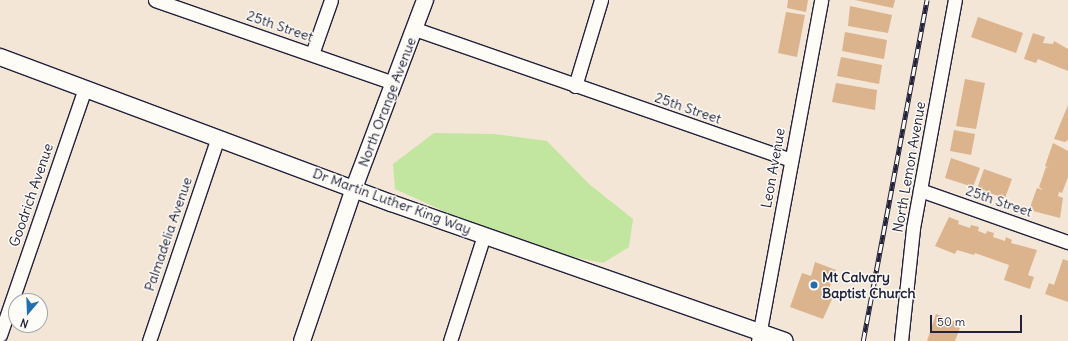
<!DOCTYPE html>
<html>
<head>
<meta charset="utf-8">
<style>
	body { margin:0 }
	#map { position:relative; width:1068px; height:341px; overflow:hidden; background:#f3e6d7; font-family:Delius,sans-serif }
	div>[style] { position:absolute }
	.green>* { inset:0; background:#c2e59f }
	.building>* { inset:0; background:#dbb38c }
	.roads { filter:drop-shadow(1px 0 #22223b) drop-shadow(-1px 0 #22223b) drop-shadow(0 1px #22223b) drop-shadow(0 -1px #22223b) }
	.minor>* { height:13px; margin:-6.5px; padding:0 6.5px; transform-origin:6.5px; border-radius:6.5px; background:#fdfcf7 }
	.tertiary>* { height:16px; margin:-8px; padding:0 8px; transform-origin:8px; border-radius:8px; background:#fdfcf7 }
	.rail>* { height:4.5px; margin-top:-2.25px; transform-origin:0; background:repeating-linear-gradient(90deg,#fdfcf7 0 9px,#22223b 0 18px); box-sizing:border-box; border-block:1px solid #22223b }
	.dots>* { width:11px; height:11px; translate:-50% -50%; box-sizing:border-box; border:2px solid #fdfcf7; border-radius:50% }
	span { translate:-50% -50%; white-space:nowrap; text-align:center; line-height:1.15; -webkit-text-stroke:3px #fdfcf7; paint-order:stroke }
	.street-label { font-size:14px; color:#22223b }
	.poi-label { font-size:14px; color:#22223b; font-weight:700 }
	.left { translate:0 -50%; text-align:left }
	.north { position:absolute; left:8px; top:293px; width:40px; height:40px; box-sizing:border-box; background:#fdfcf7; border:1px solid #a5a5ac; border-radius:50%; rotate:199deg; font-size:11px; font-weight:700; line-height:16px; text-align:center; color:#22223b }
	.north::after { content:''; display:block; margin:auto; width:14px; height:18px; background:#1f6fb2; clip-path:polygon(50% 0,100% 100%,50% 72%,0 100%) }
	.scale { position:absolute; left:930px; top:315px; width:92px; height:18px; box-sizing:border-box; border:2px solid #22223b; border-top:0; padding-left:5px; font-size:12px; line-height:14px; white-space:nowrap; color:#22223b; -webkit-text-stroke:3px #fdfcf7; paint-order:stroke }
</style>
</head>
<body>
<div id="map">
	<div class="green">
		<div style="clip-path:polygon(434px 133px,494px 134px,547px 141px,589px 184px,633px 219px,629px 247px,603px 263px,563px 255px,468px 222px,395px 189px,393px 164px)"></div>
	</div>
	<div class="building">
		<div style="clip-path:polygon(788px 0,808px 0,806px 12px,787px 8px)"></div>
		<div style="clip-path:polygon(855px 0,895px 0,893px 8px)"></div>
		<div style="clip-path:polygon(850px 6px,892px 15px,888px 33px,848px 26px)"></div>
		<div style="clip-path:polygon(786px 12px,805px 15px,797px 57px,778px 53px)"></div>
		<div style="clip-path:polygon(978px 17px,1023px 33px,1016px 53px,971px 37px)"></div>
		<div style="clip-path:polygon(845px 32px,887px 40px,884px 59px,842px 51px)"></div>
		<div style="clip-path:polygon(1033px 33px,1045px 37px,1043px 43px,1053px 44px,1054px 41px,1068px 49px,1068px 71px,1038px 59px,1036px 63px,1024px 59px)"></div>
		<div style="clip-path:polygon(841px 57px,882px 65px,879px 84px,837px 76px)"></div>
		<div style="clip-path:polygon(965px 79px,985px 83px,976px 129px,956px 126px)"></div>
		<div style="clip-path:polygon(836px 83px,877px 90px,875px 110px,832px 102px)"></div>
		<div style="clip-path:polygon(1068px 105px,1068px 140px,1065px 142px,1054px 139px)"></div>
		<div style="clip-path:polygon(954px 130px,975px 134px,971px 155px,950px 151px)"></div>
		<div style="clip-path:polygon(1053px 143px,1068px 151px,1068px 177px,1062px 193px,1059px 192px,1058px 196px,1063px 198px,1060px 218px,1029px 210px,1037px 188px,1043px 190px,1039px 187px,1046px 167px,1050px 168px,1045px 166px)"></div>
		<div style="clip-path:polygon(951px 158px,980px 168px,973px 187px,945px 178px)"></div>
		<div style="clip-path:polygon(984px 169px,1012px 179px,1005px 198px,977px 189px)"></div>
		<div style="clip-path:polygon(949px 217px,959px 221px,958px 224px,970px 228px,971px 225px,979px 227px,978px 231px,986px 234px,987px 231px,994px 233px,993px 237px,1005px 241px,1006px 237px,1012px 240px,1011px 243px,1037px 250px,1028px 275px,1034px 277px,1030px 289px,1004px 280px,1009px 265px,975px 253px,974px 255px,957px 250px,955px 254px,935px 246px)"></div>
		<div style="clip-path:polygon(1063px 259px,1068px 261px,1068px 302px,1045px 294px,1049px 283px,1054px 285px)"></div>
		<div style="clip-path:polygon(815px 262px,836px 270px,827px 295px,833px 297px,823px 319px,790px 307px,802px 273px,811px 276px)"></div>
		<div style="clip-path:polygon(936px 314px,956px 322px,954px 326px,960px 328px,955px 341px,927px 341px)"></div>
	</div>
	<div class="roads">
		<div class="minor">
			<div style="left:155px;top:0;width:253px;rotate:19.2deg"></div>
			<div style="left:415px;top:29px;width:398px;rotate:19.2deg"></div>
			<div style="left:312px;top:54px;width:57px;rotate:-70.6deg"></div>
			<div style="left:575px;top:86px;width:90px;rotate:-73.2deg"></div>
			<div style="left:920px;top:190px;width:157px;rotate:19.4deg"></div>
			<div style="left:0;top:335px;width:261px;rotate:-71deg"></div>
			<div style="left:149px;top:341px;width:215px;rotate:-71.3deg"></div>
			<div style="left:450px;top:341px;width:111px;rotate:-72.2deg"></div>
			<div style="left:758px;top:341px;width:347px;rotate:-79.5deg"></div>
			<div style="left:901px;top:341px;width:114px;rotate:-83.9deg"></div>
			<div style="left:913px;top:228px;width:232px;rotate:-79.6deg"></div>
		</div>
		<div class="tertiary">
			<div style="left:0;top:57px;width:417px;rotate:20.5deg"></div>
			<div style="left:391px;top:203px;width:417px;rotate:19.3deg"></div>
			<div style="left:302px;top:341px;width:162px;rotate:-71.2deg"></div>
			<div style="left:354px;top:188px;width:201px;rotate:-69.3deg"></div>
		</div>
	</div>
	<div class="rail">
		<div style="left:863px;top:341px;width:347px;rotate:-79.4deg"></div>
	</div>
	<div class="dots">
		<div style="left:814px;top:285px;background:#1f6fb2"></div>
	</div>
	<div class="street-label">
		<span style="left:280px;top:26px;rotate:19deg">25th Street</span>
		<span style="left:387px;top:102px;rotate:-69deg">North Orange Avenue</span>
		<span style="left:688px;top:108px;rotate:19deg">25th Street</span>
		<span style="left:909px;top:167px;rotate:-80deg">North Lemon Avenue</span>
		<span style="left:773px;top:168px;rotate:-80deg">Leon Avenue</span>
		<span style="left:31px;top:195px;rotate:-71deg">Goodrich Avenue</span>
		<span style="left:392px;top:201px;rotate:20deg">Dr Martin Luther King Way</span>
		<span style="left:999px;top:201px;rotate:19deg">25th Street</span>
		<span style="left:168px;top:234px;rotate:-71deg">Palmadelia Avenue</span>
	</div>
	<div class="poi-label">
		<span class="left" style="left:822px;top:285px">Mt Calvary<br>Baptist Church</span>
	</div>
	<div class="north">N</div>
	<div class="scale">50 m</div>
</div>
</body>
</html>
